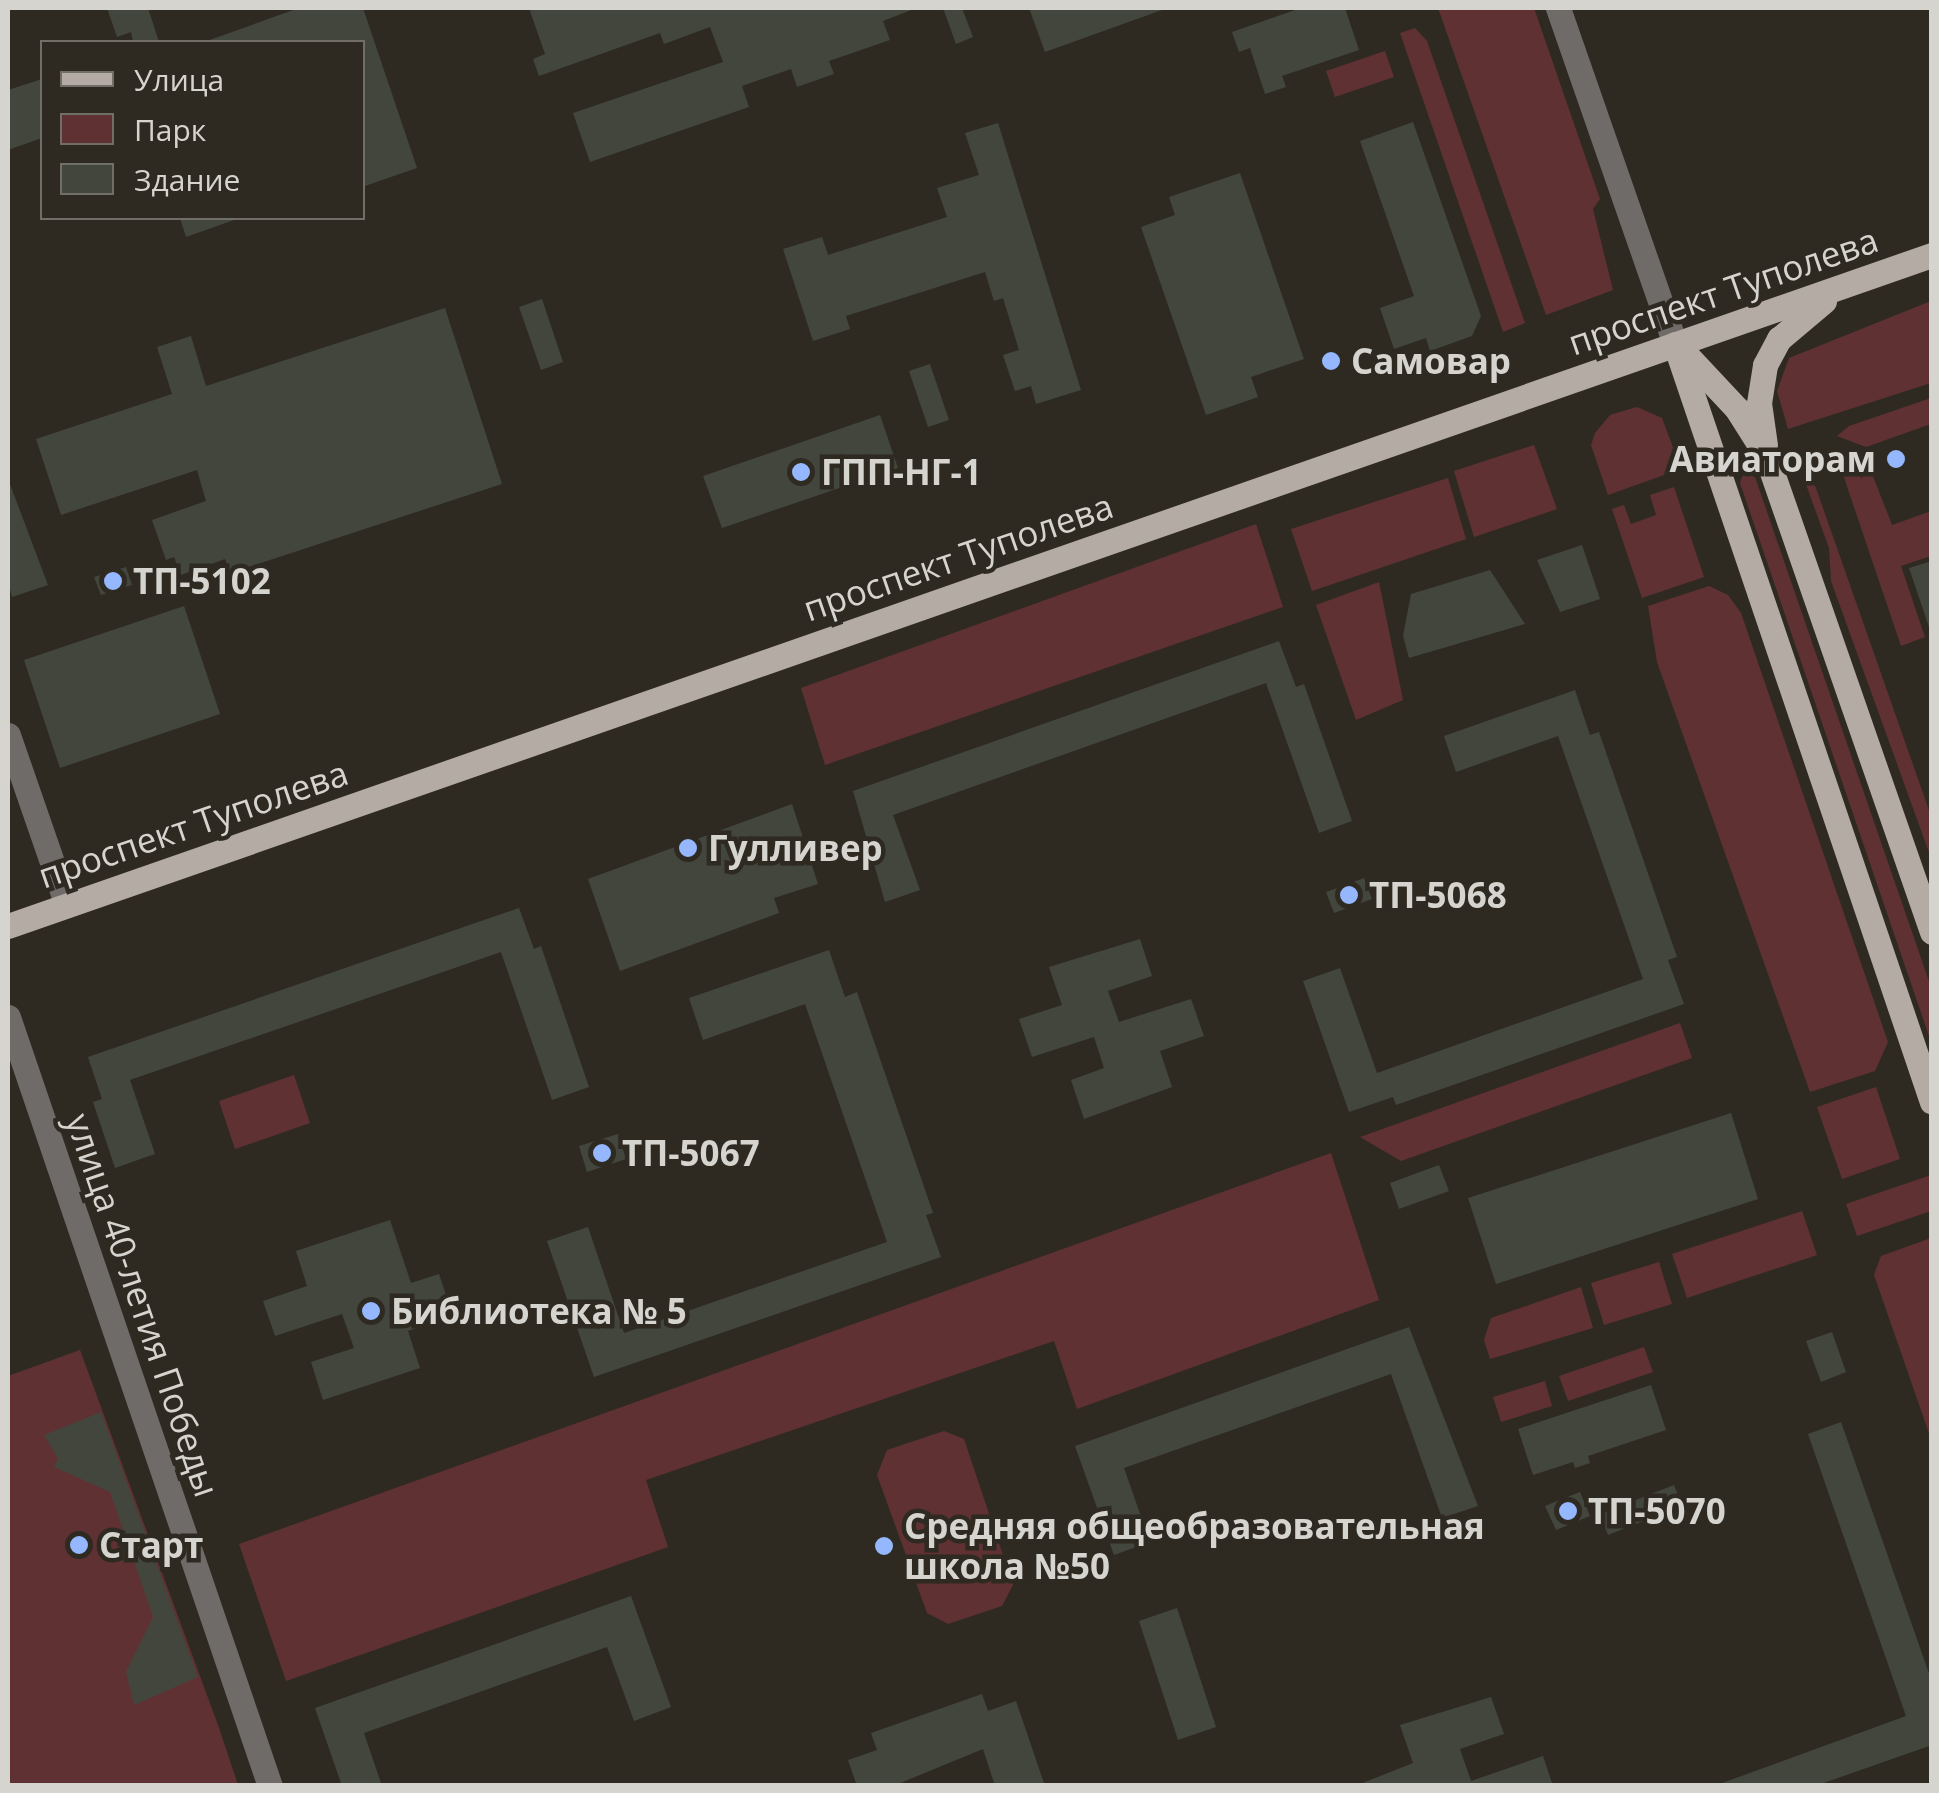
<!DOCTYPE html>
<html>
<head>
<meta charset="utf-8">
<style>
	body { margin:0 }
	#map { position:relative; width:1939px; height:1793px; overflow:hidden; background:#2e2a22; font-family:"Open Sans",sans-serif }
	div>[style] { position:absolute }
	.green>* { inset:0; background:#603132 }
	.building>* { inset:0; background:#43463d }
	.minor>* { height:25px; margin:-12.5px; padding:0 12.5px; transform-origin:12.5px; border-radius:12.5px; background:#6f6b68 }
	.major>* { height:25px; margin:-12.5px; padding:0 12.5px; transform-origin:12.5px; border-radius:12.5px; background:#b4aba5 }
	.dots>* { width:28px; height:28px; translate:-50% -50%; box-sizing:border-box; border:5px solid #2e2a22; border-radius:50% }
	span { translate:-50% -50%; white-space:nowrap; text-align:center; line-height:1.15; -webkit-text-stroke:9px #2e2a22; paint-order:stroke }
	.street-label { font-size:35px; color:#d6d4cf }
	.poi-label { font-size:35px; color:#d6d4cf; font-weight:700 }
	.left { translate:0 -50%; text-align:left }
	.right { translate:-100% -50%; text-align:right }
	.frame { position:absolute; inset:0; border:10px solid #d6d4cf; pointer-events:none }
	.legend { position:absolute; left:40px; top:40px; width:325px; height:180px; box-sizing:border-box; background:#2e2a22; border:2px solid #716e67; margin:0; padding:12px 18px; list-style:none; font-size:30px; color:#d6d4cf }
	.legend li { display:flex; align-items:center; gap:20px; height:50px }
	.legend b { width:50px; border:2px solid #716e67 }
</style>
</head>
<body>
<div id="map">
	<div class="green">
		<div style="clip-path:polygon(1438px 8px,1534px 8px,1600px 199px,1593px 209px,1613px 290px,1546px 315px)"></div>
		<div style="clip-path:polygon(1415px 28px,1427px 41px,1525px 323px,1503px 332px,1400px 33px)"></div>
		<div style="clip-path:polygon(1385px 51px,1394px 77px,1335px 97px,1326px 71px)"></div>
		<div style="clip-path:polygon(1931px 301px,1931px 383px,1788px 429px,1777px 391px,1789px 358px)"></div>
		<div style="clip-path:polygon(1931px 398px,1931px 424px,1866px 447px,1837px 436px,1849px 426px)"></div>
		<div style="clip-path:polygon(1637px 407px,1662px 418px,1681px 469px,1608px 495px,1591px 445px,1595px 433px,1610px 415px)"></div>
		<div style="clip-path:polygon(1534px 445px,1557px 509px,1474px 537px,1454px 471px)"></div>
		<div style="clip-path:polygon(1834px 448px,1867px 461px,1892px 525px,1931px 511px,1931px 556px,1901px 566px,1925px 637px,1901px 646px)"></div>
		<div style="clip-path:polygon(1803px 451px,1931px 816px,1931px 858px,1831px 581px,1829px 548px,1795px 454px)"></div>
		<div style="clip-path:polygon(1744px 470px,1755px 477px,1931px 987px,1931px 1042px,1740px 483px)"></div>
		<div style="clip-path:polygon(1448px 478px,1466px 539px,1312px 591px,1291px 529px)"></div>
		<div style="clip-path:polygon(1674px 487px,1704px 577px,1642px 598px,1612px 509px,1624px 505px,1631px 524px,1656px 515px,1650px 495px)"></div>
		<div style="clip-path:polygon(1256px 524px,1283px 607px,825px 765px,801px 688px)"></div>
		<div style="clip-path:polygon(1379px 582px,1403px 700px,1356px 720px,1316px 605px)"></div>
		<div style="clip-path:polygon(1709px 586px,1728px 595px,1741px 613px,1888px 1042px,1875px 1071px,1810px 1092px,1657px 662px,1648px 606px)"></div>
		<div style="clip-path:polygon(1680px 1023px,1692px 1058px,1401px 1161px,1360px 1137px)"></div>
		<div style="clip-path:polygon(294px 1075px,310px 1123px,235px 1149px,219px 1101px)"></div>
		<div style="clip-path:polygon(1876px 1087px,1900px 1159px,1842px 1179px,1817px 1107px)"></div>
		<div style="clip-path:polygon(1331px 1153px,1379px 1300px,1077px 1409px,1054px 1341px,646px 1480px,668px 1547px,286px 1681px,239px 1544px)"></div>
		<div style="clip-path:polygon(1931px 1175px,1931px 1211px,1857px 1236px,1846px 1204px)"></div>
		<div style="clip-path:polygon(1802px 1211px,1817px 1255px,1687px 1298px,1672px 1254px)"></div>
		<div style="clip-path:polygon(1931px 1238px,1932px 1238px,1931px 1439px,1874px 1275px,1881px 1256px)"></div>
		<div style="clip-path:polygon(1659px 1262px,1672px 1304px,1604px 1325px,1591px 1283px)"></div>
		<div style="clip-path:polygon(1581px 1287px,1593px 1328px,1490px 1359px,1484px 1340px,1491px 1318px)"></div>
		<div style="clip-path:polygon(1644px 1347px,1653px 1372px,1568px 1401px,1559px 1376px)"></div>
		<div style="clip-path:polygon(80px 1350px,218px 1725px,238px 1785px,8px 1786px,8px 1376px)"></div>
		<div style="clip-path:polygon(1545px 1381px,1552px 1406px,1501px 1422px,1493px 1397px)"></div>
		<div style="clip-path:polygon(944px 1431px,964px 1439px,1013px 1585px,1002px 1606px,948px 1624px,927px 1613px,877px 1475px,887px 1450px)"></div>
	</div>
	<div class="building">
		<div style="clip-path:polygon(107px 8px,148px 8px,159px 42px,133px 42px,131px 32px,117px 37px)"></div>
		<div style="clip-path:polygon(299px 8px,363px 8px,417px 168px,362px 187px,362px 42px,204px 42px)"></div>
		<div style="clip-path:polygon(529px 8px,914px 8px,914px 9px,883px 21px,890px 40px,829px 61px,834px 74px,797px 87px,791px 69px,742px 86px,749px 107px,590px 162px,573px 113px,723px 62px,710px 27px,664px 44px,660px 33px,539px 76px,533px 59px,545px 54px)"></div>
		<div style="clip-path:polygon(943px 8px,962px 8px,973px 37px,956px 44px)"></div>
		<div style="clip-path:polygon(1029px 8px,1162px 8px,1162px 10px,1045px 52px)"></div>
		<div style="clip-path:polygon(1301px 8px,1345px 8px,1359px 50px,1282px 76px,1286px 87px,1265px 94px,1250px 48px,1239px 52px,1232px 32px)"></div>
		<div style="clip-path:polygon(42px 79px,42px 138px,8px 150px,8px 90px)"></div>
		<div style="clip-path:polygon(1413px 122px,1481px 316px,1472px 336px,1430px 351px,1426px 338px,1394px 349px,1380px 308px,1414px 296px,1360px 141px)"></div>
		<div style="clip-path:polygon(998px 123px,1081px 390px,1036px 404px,1031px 386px,1015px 391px,1003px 355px,1019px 350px,1003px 298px,994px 301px,985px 272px,846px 316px,850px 329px,813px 341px,783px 249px,822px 237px,828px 255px,947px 217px,937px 188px,979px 175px,965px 133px)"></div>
		<div style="clip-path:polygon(1240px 173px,1304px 359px,1251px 377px,1258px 397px,1206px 415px,1141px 227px,1175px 215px,1169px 197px)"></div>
		<div style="clip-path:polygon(180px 218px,233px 218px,234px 220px,186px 237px)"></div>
		<div style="clip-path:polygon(542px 299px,563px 362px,541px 370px,519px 307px)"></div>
		<div style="clip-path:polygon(445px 308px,502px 484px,230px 573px,225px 559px,181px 575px,174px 557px,166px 560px,152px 520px,206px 501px,197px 470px,61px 515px,36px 439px,172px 394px,157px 347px,191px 336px,206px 386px)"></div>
		<div style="clip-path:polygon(930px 364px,949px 420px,928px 427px,909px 371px)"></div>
		<div style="clip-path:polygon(880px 415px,898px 468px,722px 528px,703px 476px)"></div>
		<div style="clip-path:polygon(8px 479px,48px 585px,12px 597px,8px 581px)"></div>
		<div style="clip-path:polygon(1582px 545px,1600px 599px,1560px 612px,1537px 560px)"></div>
		<div style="clip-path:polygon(1932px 561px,1932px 626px,1929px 627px,1909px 568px)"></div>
		<div style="clip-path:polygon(126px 567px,132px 585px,101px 595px,94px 577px)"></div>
		<div style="clip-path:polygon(1490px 570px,1525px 624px,1409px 658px,1403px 636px,1411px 594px)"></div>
		<div style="clip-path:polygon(184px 606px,220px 714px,60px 768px,24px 660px)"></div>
		<div style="clip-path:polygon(1279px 641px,1296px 687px,1304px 684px,1352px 821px,1319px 833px,1266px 683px,893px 815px,920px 890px,885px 902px,853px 791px)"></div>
		<div style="clip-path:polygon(1575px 690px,1590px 735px,1599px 732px,1677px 957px,1668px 960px,1684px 1004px,1396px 1105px,1393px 1097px,1349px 1112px,1303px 981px,1340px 968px,1377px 1073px,1643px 979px,1558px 736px,1456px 772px,1444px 736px)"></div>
		<div style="clip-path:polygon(792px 804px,818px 884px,774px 898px,779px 913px,620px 971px,588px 879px)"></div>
		<div style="clip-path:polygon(1364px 878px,1372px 899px,1334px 913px,1326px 892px)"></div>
		<div style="clip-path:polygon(519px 908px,534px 949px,541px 946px,589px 1087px,552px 1100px,501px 952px,130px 1080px,155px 1154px,115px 1168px,93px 1102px,102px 1099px,88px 1057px)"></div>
		<div style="clip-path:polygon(1140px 939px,1152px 976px,1108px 991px,1119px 1022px,1191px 999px,1204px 1036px,1160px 1051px,1172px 1087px,1084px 1119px,1071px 1080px,1104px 1068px,1094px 1037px,1032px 1057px,1019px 1019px,1062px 1005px,1049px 967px)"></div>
		<div style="clip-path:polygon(829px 950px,845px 997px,857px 992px,933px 1213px,926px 1215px,941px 1257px,594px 1377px,547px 1241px,588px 1227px,624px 1333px,887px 1242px,805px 1004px,703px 1040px,689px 998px)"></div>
		<div style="clip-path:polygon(1731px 1113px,1758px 1199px,1496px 1284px,1468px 1198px)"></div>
		<div style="clip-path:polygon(618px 1134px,626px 1159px,587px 1172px,579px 1146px)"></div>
		<div style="clip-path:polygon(1439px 1165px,1449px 1191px,1399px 1209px,1390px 1183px)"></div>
		<div style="clip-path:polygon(390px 1220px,411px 1283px,439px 1274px,453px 1316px,408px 1331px,420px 1368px,323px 1400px,311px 1362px,354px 1348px,342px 1314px,275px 1336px,263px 1301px,307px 1286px,296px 1251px)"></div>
		<div style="clip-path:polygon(1409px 1327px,1478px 1506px,1442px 1518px,1391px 1374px,1124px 1468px,1150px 1542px,1114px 1555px,1075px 1446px)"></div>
		<div style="clip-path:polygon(1832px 1332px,1846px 1372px,1821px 1382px,1806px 1341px)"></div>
		<div style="clip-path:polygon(1651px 1385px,1666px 1430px,1588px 1456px,1590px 1463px,1575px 1468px,1573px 1462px,1533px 1475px,1518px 1429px)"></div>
		<div style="clip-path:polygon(101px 1412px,198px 1677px,134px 1705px,126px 1672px,153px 1617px,110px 1492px,54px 1467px,58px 1459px,44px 1435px)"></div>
		<div style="clip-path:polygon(1841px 1422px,1932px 1682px,1932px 1745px,1815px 1786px,1714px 1786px,1906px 1716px,1808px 1434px)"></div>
		<div style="clip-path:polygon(1674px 1485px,1682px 1506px,1608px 1535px,1600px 1514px)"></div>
		<div style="clip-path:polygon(1580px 1492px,1590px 1516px,1556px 1530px,1545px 1506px)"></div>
		<div style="clip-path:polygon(631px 1596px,671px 1707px,634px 1721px,607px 1647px,364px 1733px,382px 1786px,342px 1786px,315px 1708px)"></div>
		<div style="clip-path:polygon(1177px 1608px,1216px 1727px,1178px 1740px,1139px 1621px)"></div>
		<div style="clip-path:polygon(982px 1694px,988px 1711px,1016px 1701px,1045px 1786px,995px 1786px,983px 1749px,893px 1786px,857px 1786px,848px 1760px,877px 1750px,871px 1733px)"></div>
		<div style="clip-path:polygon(1491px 1697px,1504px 1734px,1460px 1749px,1471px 1781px,1543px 1756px,1553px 1786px,1355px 1786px,1413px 1763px,1400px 1725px)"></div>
	</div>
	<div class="minor">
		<div style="left:1558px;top:8px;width:356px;rotate:70.8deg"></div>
		<div style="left:8px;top:735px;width:180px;rotate:70.9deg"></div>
		<div style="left:8px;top:1017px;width:812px;rotate:71.19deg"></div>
	</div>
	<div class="major">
		<div style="left:1675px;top:344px;width:800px;rotate:71.27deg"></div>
		<div style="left:1679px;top:347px;width:85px;rotate:46.9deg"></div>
		<div style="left:1737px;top:409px;width:54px;rotate:57.8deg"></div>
		<div style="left:1766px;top:455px;width:505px;rotate:70.81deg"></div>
		<div style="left:1765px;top:445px;width:42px;rotate:-98.1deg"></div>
		<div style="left:1759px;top:403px;width:38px;rotate:-81deg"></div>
		<div style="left:1765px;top:365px;width:30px;rotate:-62deg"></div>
		<div style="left:1779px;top:339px;width:59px;rotate:-40.2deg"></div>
		<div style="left:8px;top:926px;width:2038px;rotate:-19.23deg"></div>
	</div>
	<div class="dots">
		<div style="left:1331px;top:361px;background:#94b7fd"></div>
		<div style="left:1896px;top:459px;background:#94b7fd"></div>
		<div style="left:801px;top:472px;background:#94b7fd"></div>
		<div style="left:113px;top:581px;background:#94b7fd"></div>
		<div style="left:688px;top:848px;background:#94b7fd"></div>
		<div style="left:1349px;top:895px;background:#94b7fd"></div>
		<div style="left:602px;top:1153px;background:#94b7fd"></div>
		<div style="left:371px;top:1311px;background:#94b7fd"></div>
		<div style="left:1568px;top:1511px;background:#94b7fd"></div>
		<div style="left:79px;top:1545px;background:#94b7fd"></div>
		<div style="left:884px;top:1546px;background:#94b7fd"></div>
	</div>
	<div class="street-label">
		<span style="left:1723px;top:291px;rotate:-19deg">проспект Туполева</span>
		<span style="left:958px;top:557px;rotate:-19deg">проспект Туполева</span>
		<span style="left:193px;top:824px;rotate:-19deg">проспект Туполева</span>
		<span style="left:143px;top:1305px;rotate:71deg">улица 40-летия Победы</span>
	</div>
	<div class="poi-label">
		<span class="left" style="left:1351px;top:361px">Самовар</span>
		<span class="right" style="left:1876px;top:459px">Авиаторам</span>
		<span class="left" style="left:821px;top:472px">ГПП-НГ-1</span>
		<span class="left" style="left:133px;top:581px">ТП-5102</span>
		<span class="left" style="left:708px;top:848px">Гулливер</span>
		<span class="left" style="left:1369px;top:895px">ТП-5068</span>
		<span class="left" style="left:622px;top:1153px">ТП-5067</span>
		<span class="left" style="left:391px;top:1311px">Библиотека № 5</span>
		<span class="left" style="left:1588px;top:1511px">ТП-5070</span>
		<span class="left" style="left:904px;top:1546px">Средняя общеобразовательная<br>школа №50</span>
		<span class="left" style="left:99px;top:1545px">Старт</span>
	</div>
	<div class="frame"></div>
	<ul class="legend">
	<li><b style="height:12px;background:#b4aba5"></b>Улица</li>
	<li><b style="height:28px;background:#603132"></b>Парк</li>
	<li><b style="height:28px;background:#43463d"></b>Здание</li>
	</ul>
</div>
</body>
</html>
